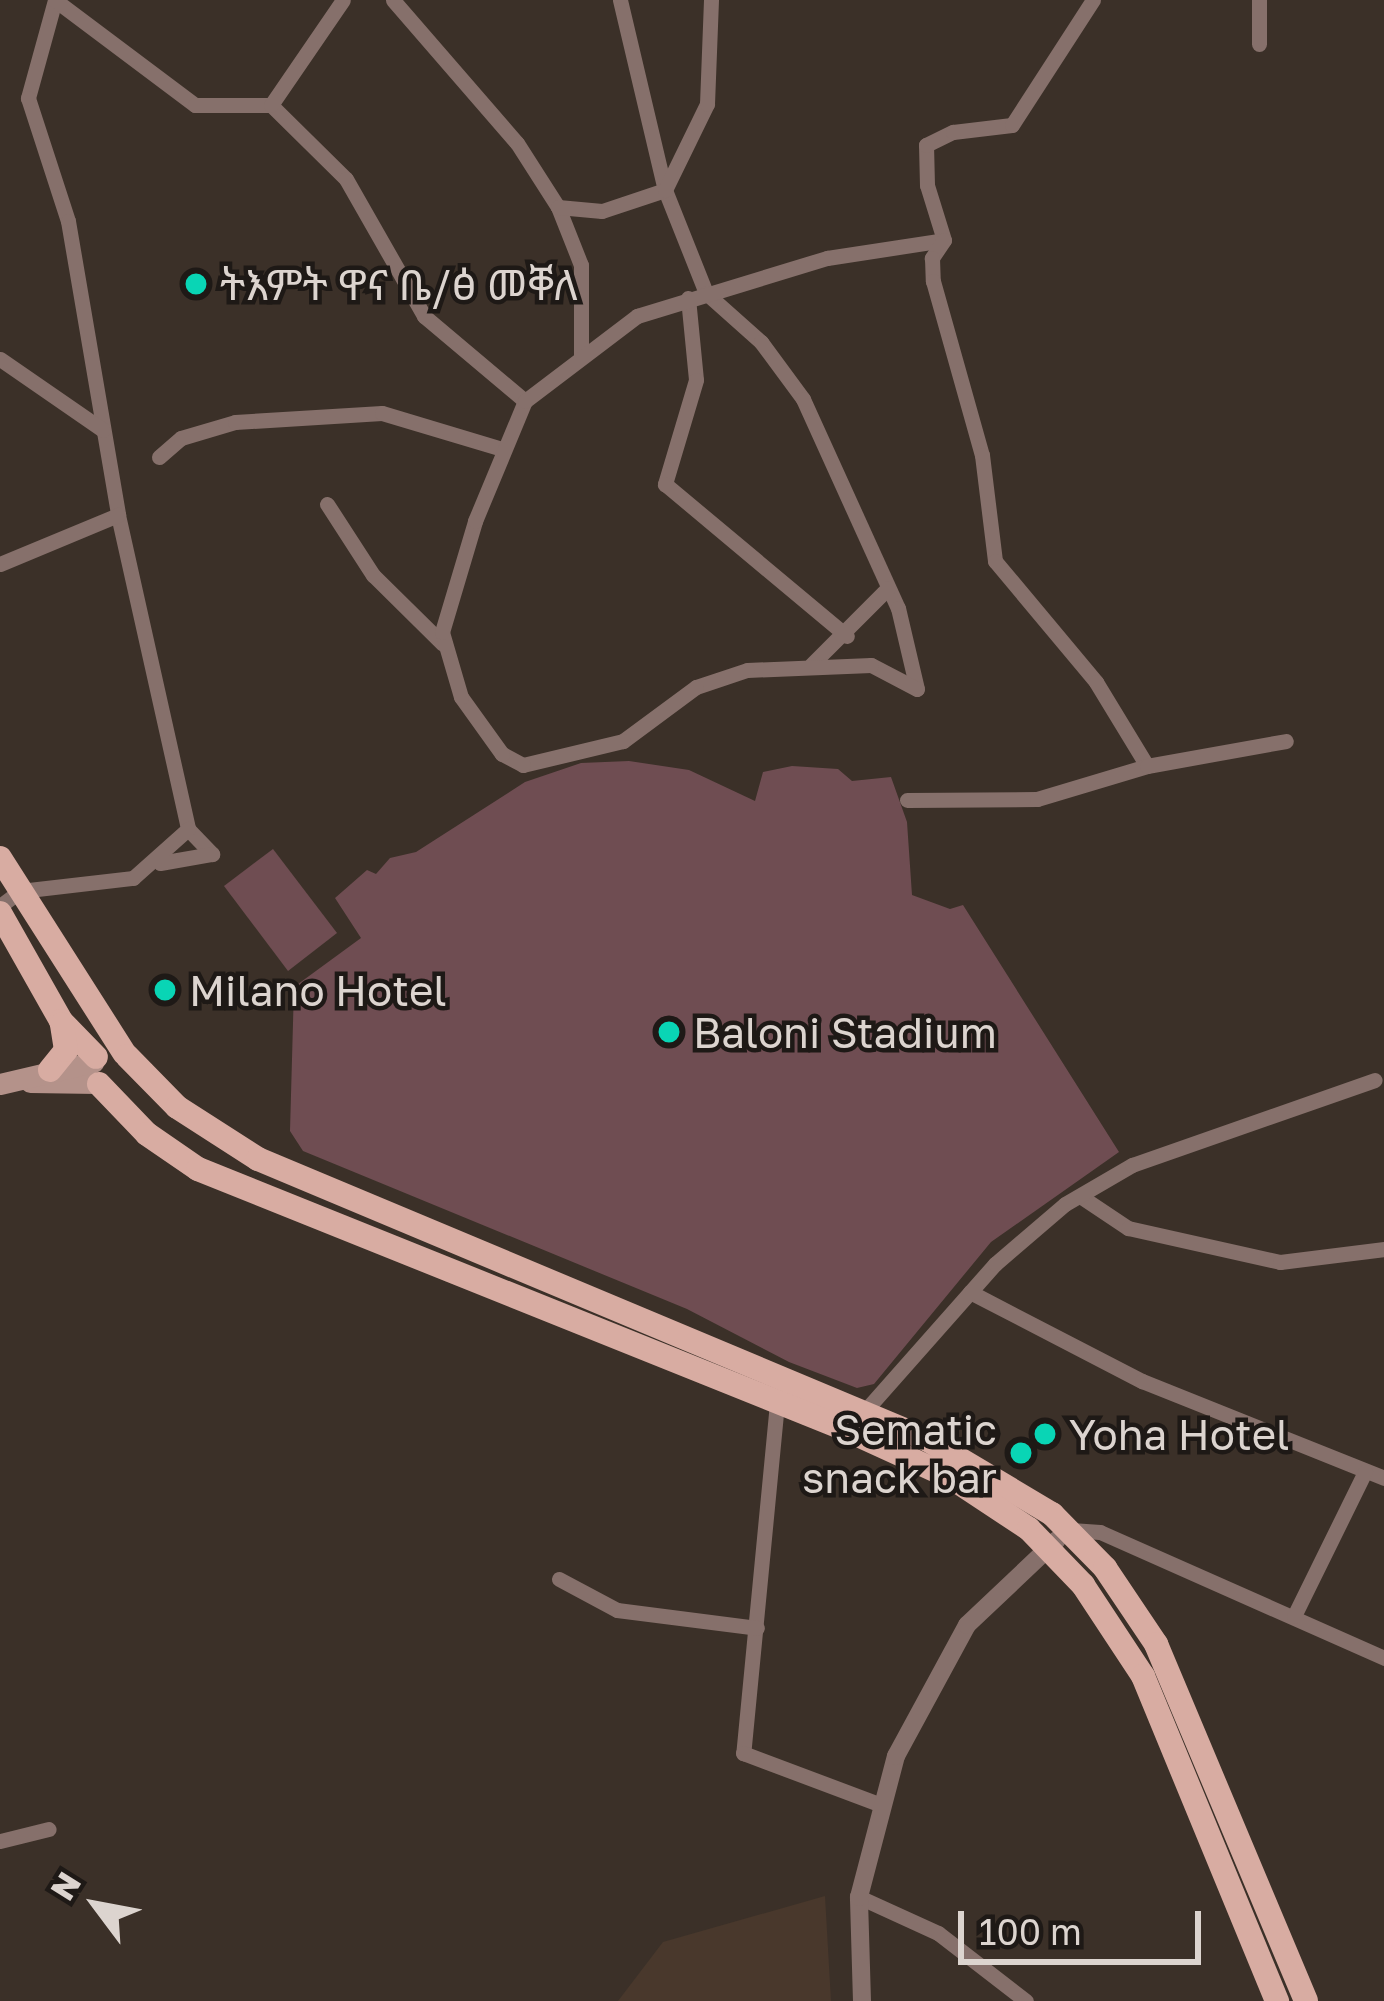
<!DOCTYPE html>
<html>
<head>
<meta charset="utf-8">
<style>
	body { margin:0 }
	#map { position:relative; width:1384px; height:2001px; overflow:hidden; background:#3b3028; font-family:"Golos Text","Noto Sans Ethiopic",sans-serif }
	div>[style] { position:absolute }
	.built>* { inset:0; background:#49382c }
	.green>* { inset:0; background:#6f4d52 }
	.minor>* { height:15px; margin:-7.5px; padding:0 7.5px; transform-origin:7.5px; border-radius:7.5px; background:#86706b }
	.tertiary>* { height:18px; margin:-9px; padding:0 9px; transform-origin:9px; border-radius:9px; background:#86706b }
	.secondary>* { height:21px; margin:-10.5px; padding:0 10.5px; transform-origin:10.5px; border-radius:10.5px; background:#b4928a }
	.primary>* { height:24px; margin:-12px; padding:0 12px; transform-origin:12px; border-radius:12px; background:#d8aca2 }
	.dots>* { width:33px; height:33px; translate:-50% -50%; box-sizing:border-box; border:6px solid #1e1916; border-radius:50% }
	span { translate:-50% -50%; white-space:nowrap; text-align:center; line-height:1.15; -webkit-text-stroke:9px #1e1916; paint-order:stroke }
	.poi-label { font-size:42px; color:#dcd4cf }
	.left { translate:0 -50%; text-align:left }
	.right { translate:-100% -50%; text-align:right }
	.north { position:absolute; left:36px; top:1845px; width:120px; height:120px; -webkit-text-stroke:9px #1e1916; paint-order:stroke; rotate:302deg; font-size:33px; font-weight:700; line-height:48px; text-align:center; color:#dcd4cf }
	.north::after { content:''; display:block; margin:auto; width:42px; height:54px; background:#dcd4cf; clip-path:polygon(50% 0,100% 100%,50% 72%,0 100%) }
	.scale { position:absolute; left:958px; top:1911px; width:243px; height:54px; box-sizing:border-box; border:6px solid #dcd4cf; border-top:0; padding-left:15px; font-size:36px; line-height:42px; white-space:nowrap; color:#dcd4cf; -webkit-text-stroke:9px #1e1916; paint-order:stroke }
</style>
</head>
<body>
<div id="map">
	<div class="built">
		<div style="clip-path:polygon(825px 1896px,831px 2001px,618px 2001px,663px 1942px)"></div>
	</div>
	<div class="green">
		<div style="clip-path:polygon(629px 761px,689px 770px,755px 801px,763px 772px,792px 766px,838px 769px,852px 781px,891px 777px,907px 822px,912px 895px,950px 909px,963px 905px,1119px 1152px,991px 1242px,874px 1384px,857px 1388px,789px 1362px,687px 1309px,303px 1151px,290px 1131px,294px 987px,361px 938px,335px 898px,367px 870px,376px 874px,390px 858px,416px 852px,525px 782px,581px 763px)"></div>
		<div style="clip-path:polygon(273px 849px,337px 933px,288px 971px,224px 886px)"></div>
	</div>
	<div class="minor">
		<div style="left:55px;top:0;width:102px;rotate:105.4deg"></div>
		<div style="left:28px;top:98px;width:129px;rotate:72deg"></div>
		<div style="left:68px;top:221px;width:298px;rotate:80.3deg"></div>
		<div style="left:118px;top:515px;width:322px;rotate:77.4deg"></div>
		<div style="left:188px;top:829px;width:35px;rotate:46deg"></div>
		<div style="left:55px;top:0;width:175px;rotate:36.9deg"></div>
		<div style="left:195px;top:105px;width:76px"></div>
		<div style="left:271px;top:105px;width:105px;rotate:44.6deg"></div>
		<div style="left:346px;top:179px;width:158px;rotate:60.3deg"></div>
		<div style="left:424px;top:316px;width:132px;rotate:40.1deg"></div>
		<div style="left:393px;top:0;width:189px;rotate:49.1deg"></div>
		<div style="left:517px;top:143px;width:76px;rotate:57.4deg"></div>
		<div style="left:558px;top:207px;width:62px;rotate:68.4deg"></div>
		<div style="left:581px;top:265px;width:91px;rotate:90deg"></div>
		<div style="left:620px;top:0;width:195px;rotate:76.7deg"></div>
		<div style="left:665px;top:190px;width:111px;rotate:68.3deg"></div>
		<div style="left:706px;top:293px;width:74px;rotate:41.7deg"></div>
		<div style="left:761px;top:342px;width:71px;rotate:53.6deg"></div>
		<div style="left:803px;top:399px;width:230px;rotate:65.6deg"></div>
		<div style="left:898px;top:608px;width:83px;rotate:76.8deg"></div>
		<div style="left:1259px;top:0;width:44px;rotate:90deg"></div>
		<div style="left:271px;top:105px;width:127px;rotate:-55.6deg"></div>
		<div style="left:558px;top:207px;width:44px;rotate:5.2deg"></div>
		<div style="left:602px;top:211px;width:66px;rotate:-18.4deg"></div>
		<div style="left:665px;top:190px;width:96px;rotate:-64deg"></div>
		<div style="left:707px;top:104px;width:104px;rotate:-87.8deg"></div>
		<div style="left:944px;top:240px;width:58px;rotate:-107.2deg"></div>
		<div style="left:927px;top:185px;width:40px;rotate:-91.4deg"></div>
		<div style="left:926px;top:145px;width:30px;rotate:-26deg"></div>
		<div style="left:953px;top:132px;width:59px;rotate:-6.8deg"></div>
		<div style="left:1012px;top:125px;width:149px;rotate:-57.1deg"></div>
		<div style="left:688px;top:298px;width:82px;rotate:84.4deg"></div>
		<div style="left:696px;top:380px;width:109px;rotate:106.6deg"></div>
		<div style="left:665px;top:484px;width:237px;rotate:39.9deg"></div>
		<div style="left:0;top:359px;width:125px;rotate:34.6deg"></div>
		<div style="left:159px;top:457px;width:29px;rotate:-41deg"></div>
		<div style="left:181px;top:438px;width:56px;rotate:-16.5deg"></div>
		<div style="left:235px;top:422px;width:147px;rotate:-3.5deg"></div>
		<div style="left:382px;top:413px;width:125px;rotate:16.7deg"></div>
		<div style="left:327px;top:504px;width:85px;rotate:57.1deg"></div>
		<div style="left:373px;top:575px;width:98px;rotate:44.6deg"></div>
		<div style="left:0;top:564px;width:128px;rotate:-22.6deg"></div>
		<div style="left:811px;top:665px;width:109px;rotate:-45deg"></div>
		<div style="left:917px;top:689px;width:52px;rotate:-152.4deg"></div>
		<div style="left:871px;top:665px;width:124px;rotate:177.7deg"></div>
		<div style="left:747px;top:670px;width:54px;rotate:161.6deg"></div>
		<div style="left:696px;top:687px;width:91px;rotate:143.5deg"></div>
		<div style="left:623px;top:741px;width:103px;rotate:166.5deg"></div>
		<div style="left:523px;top:765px;width:24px;rotate:-152deg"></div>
		<div style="left:502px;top:754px;width:70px;rotate:-125.7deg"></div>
		<div style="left:461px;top:697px;width:68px;rotate:-106.3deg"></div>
		<div style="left:442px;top:632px;width:116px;rotate:-73.4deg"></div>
		<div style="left:475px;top:521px;width:130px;rotate:-67.4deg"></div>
		<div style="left:525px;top:401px;width:141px;rotate:-37.2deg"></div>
		<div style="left:637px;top:316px;width:199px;rotate:-17deg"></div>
		<div style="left:827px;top:258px;width:118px;rotate:-8.7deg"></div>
		<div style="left:944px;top:240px;width:22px;rotate:124deg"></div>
		<div style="left:932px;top:258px;width:23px;rotate:88deg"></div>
		<div style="left:933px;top:281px;width:181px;rotate:74.3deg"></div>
		<div style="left:982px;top:455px;width:107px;rotate:83deg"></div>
		<div style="left:995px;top:561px;width:158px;rotate:50.1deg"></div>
		<div style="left:1096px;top:682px;width:98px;rotate:58.7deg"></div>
		<div style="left:907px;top:800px;width:130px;rotate:-0.4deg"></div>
		<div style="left:1037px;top:799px;width:115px;rotate:-16.7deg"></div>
		<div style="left:1147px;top:766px;width:141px;rotate:-10.2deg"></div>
		<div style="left:160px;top:863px;width:53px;rotate:-9.8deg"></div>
		<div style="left:0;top:906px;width:25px;rotate:-37deg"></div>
		<div style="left:20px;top:891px;width:114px;rotate:-6.6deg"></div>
		<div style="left:133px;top:878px;width:74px;rotate:-41.7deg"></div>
		<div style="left:1080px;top:1196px;width:58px;rotate:33.7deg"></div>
		<div style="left:1128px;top:1228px;width:156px;rotate:12.6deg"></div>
		<div style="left:1280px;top:1262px;width:105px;rotate:-7.1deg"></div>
		<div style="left:970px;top:1292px;width:194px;rotate:27.4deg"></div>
		<div style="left:1142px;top:1381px;width:261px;rotate:21.8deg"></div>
		<div style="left:777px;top:1403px;width:352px;rotate:95.5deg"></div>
		<div style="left:743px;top:1753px;width:145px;rotate:20.6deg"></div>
		<div style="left:864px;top:1412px;width:198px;rotate:-48.5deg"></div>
		<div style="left:995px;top:1264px;width:92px;rotate:-40.6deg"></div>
		<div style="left:1065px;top:1204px;width:78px;rotate:-30.2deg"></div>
		<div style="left:1132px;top:1165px;width:257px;rotate:-19.3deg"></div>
		<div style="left:1071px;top:1530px;width:29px;rotate:4deg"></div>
		<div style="left:1100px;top:1532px;width:311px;rotate:23.9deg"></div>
		<div style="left:559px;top:1579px;width:66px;rotate:28.1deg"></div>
		<div style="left:617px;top:1610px;width:141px;rotate:7.3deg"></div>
		<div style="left:1294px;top:1616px;width:161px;rotate:-63.8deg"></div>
		<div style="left:0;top:1841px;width:50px;rotate:-13.8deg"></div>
		<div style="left:859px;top:1897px;width:87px;rotate:24.5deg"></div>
		<div style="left:938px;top:1933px;width:111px;rotate:37.7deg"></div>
	</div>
	<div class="tertiary">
		<div style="left:862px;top:2001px;width:104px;rotate:-91.7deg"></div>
		<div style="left:859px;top:1897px;width:146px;rotate:-75.3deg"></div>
		<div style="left:896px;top:1756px;width:149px;rotate:-61.5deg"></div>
		<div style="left:967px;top:1625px;width:124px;rotate:-43.4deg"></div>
	</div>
	<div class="secondary">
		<div style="left:30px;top:1082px;width:67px;rotate:0.9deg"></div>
		<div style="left:0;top:1084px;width:96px;rotate:-13.3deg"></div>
	</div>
	<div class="primary">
		<div style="left:0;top:858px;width:231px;rotate:57.5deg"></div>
		<div style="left:0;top:913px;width:124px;rotate:60.5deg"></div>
		<div style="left:61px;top:1021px;width:50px;rotate:45.8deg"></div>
		<div style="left:127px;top:1056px;width:71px;rotate:45.6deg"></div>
		<div style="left:177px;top:1107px;width:96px;rotate:32.7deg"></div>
		<div style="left:258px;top:1159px;width:724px;rotate:22.74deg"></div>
		<div style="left:926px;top:1439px;width:147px;rotate:30.8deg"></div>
		<div style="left:1052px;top:1514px;width:76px;rotate:45.5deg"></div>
		<div style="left:1105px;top:1568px;width:92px;rotate:56.1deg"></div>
		<div style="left:1156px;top:1644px;width:387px;rotate:67.2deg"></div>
		<div style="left:50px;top:1070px;width:26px;rotate:-51deg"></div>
		<div style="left:66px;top:1050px;width:26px;rotate:-99deg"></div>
		<div style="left:99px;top:1084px;width:69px;rotate:46.2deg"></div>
		<div style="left:147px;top:1134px;width:62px;rotate:34.5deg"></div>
		<div style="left:198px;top:1169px;width:697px;rotate:21.89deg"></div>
		<div style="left:845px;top:1429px;width:118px;rotate:24.6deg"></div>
		<div style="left:952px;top:1478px;width:92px;rotate:33.5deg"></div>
		<div style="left:1029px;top:1529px;width:78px;rotate:46deg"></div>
		<div style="left:1083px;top:1585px;width:109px;rotate:56.6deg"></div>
		<div style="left:1143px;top:1676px;width:352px;rotate:67.6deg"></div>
	</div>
	<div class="dots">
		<div style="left:196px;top:284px;background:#09d5b5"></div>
		<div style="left:165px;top:990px;background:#09d5b5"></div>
		<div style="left:669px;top:1032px;background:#09d5b5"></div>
		<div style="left:1045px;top:1434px;background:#09d5b5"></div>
		<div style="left:1021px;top:1453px;background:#09d5b5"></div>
	</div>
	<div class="poi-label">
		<span class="left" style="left:220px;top:284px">ትእምት ዋና ቤ/ፅ መቐለ</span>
		<span class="left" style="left:189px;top:990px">Milano Hotel</span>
		<span class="left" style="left:693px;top:1032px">Baloni Stadium</span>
		<span class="right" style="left:997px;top:1453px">Sematic<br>snack bar</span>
		<span class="left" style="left:1069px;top:1434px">Yoha Hotel</span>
	</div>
	<div class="north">N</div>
	<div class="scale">100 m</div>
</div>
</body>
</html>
